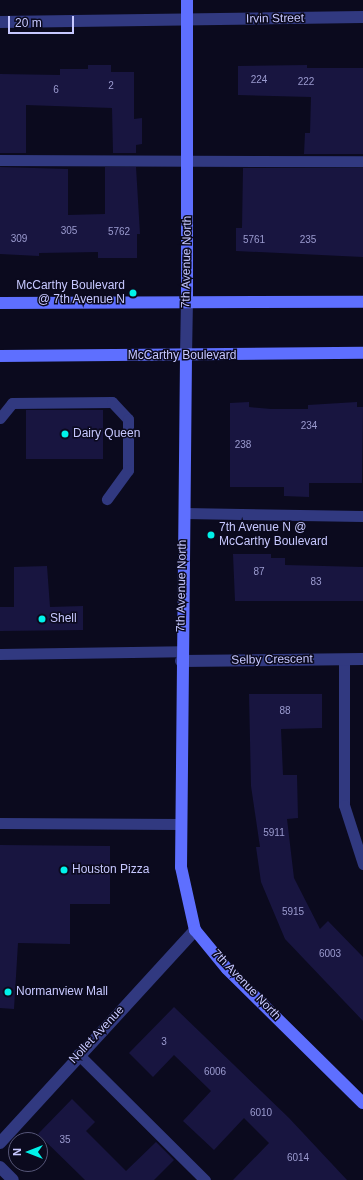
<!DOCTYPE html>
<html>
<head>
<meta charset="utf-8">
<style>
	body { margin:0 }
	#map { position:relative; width:363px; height:1180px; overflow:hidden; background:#0b0a1e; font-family:Arial,sans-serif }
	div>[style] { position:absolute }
	.building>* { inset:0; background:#181540 }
	.lane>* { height:11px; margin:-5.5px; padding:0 5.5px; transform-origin:5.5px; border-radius:5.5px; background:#313980 }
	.street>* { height:12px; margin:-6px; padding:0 6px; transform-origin:6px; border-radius:6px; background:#313980 }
	.secondary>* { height:12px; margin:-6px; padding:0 6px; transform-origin:6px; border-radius:6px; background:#5e6fff }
	.dots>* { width:11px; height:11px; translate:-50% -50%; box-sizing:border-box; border:2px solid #0b0a1e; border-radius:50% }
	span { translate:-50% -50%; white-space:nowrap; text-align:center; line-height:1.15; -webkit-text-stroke:3px #0b0a1e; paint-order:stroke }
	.number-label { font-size:10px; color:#9b9bcf }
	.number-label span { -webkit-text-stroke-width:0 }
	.street-label { font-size:12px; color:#c7c8ff }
	.poi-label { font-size:12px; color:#c7c8ff }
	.right { translate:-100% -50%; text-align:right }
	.left { translate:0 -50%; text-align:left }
	.north { position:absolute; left:8px; top:1132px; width:40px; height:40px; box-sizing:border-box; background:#0b0a1e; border:1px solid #565678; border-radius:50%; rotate:270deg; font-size:11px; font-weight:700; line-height:16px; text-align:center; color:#c7c8ff }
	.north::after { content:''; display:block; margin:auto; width:14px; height:18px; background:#00f2ea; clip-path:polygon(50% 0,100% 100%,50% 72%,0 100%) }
	.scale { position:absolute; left:8px; top:16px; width:66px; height:18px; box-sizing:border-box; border:2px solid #c7c8ff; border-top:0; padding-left:5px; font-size:12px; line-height:14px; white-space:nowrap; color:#c7c8ff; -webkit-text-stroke:3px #0b0a1e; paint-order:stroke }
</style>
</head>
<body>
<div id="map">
	<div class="building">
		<div style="clip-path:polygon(88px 65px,111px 65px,111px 72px,134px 72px,134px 119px,142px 118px,142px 144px,136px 145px,136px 153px,113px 153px,112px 108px,26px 105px,26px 153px,0 153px,0 74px,60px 75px,60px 69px,88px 69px)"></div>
		<div style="clip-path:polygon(307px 65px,307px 68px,363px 68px,363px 154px,304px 154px,305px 133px,310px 133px,311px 97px,238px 95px,238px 66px)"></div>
		<div style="clip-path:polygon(0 167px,68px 169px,68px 215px,105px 214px,105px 167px,136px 167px,140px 234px,137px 234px,137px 258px,98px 258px,98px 252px,39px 253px,39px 256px,0 254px)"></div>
		<div style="clip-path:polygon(243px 168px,363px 168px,363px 257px,236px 251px,236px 228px,242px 228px)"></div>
		<div style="clip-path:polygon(249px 402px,249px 407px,271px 409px,308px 409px,308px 405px,357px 402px,357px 407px,363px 407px,362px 483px,309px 483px,309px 497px,284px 496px,284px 487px,230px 487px,230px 403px)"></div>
		<div style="clip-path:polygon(26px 410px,103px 410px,103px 459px,26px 459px)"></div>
		<div style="clip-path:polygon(233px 554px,271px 554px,271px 558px,285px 558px,285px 565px,363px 567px,363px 601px,235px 601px)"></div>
		<div style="clip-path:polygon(47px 566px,50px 607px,83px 606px,83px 630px,0 631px,0 607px,14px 607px,14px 567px)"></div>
		<div style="clip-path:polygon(249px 694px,322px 694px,322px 728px,281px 729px,283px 775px,297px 775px,298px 818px,287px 819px,294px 878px,320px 929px,328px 921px,363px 957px,363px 1021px,285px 939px,261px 882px,256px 847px,260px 847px,251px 786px)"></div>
		<div style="clip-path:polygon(0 845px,110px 846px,110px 904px,70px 904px,70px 944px,18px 943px,14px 1009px,0 1008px)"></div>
		<div style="clip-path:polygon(174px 1007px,289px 1118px,347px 1180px,233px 1180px,269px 1143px,244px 1118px,214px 1150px,183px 1121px,211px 1091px,174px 1055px,153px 1077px,129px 1053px)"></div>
		<div style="clip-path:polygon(72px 1099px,95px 1122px,86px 1131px,126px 1171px,156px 1142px,174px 1160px,154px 1180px,85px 1180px,38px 1134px)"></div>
	</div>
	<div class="lane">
		<div style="left:0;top:160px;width:363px;rotate:0.2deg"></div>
		<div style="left:0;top:418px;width:19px;rotate:-51deg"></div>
		<div style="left:12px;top:403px;width:100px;rotate:-0.6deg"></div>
		<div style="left:112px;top:402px;width:23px;rotate:47deg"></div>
		<div style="left:128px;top:419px;width:51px;rotate:90deg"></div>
		<div style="left:128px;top:470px;width:36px;rotate:126deg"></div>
		<div style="left:184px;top:513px;width:179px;rotate:1deg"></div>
		<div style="left:0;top:654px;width:181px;rotate:-0.9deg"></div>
		<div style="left:344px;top:659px;width:146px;rotate:90deg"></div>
		<div style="left:344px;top:805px;width:62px;rotate:72.1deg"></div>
		<div style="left:0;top:823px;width:181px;rotate:0.3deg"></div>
		<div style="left:78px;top:1054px;width:179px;rotate:44.8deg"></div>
	</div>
	<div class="street">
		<div style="left:0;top:22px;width:363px;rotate:-0.8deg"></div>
		<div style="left:186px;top:357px;width:56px;rotate:-89deg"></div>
		<div style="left:181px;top:661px;width:182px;rotate:-0.6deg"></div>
		<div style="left:0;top:1143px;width:289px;rotate:-47.5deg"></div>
		<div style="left:0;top:1167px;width:18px;rotate:45deg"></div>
	</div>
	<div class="secondary">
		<div style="left:187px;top:301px;width:301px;rotate:-90deg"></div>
		<div style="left:0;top:303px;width:363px;rotate:-0.2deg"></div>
		<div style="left:0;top:356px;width:363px;rotate:-0.5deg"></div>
		<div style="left:186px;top:357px;width:510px;rotate:90.56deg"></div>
		<div style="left:181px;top:867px;width:65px;rotate:77.5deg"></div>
		<div style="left:195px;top:930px;width:50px;rotate:50.6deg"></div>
		<div style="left:227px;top:969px;width:191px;rotate:44.6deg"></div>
	</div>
	<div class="dots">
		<div style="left:133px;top:293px;background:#00f2ea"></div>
		<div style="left:65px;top:434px;background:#00f2ea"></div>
		<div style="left:211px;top:535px;background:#00f2ea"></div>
		<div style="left:42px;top:619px;background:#00f2ea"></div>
		<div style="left:64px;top:870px;background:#00f2ea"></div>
		<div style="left:8px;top:992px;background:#00f2ea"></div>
	</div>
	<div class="number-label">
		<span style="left:259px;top:80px">224</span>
		<span style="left:306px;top:82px">222</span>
		<span style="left:111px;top:86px">2</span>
		<span style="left:56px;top:90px">6</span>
		<span style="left:69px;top:231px">305</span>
		<span style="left:119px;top:232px">5762</span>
		<span style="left:19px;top:239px">309</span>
		<span style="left:254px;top:240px">5761</span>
		<span style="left:308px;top:240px">235</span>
		<span style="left:309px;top:426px">234</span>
		<span style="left:243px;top:445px">238</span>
		<span style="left:259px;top:572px">87</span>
		<span style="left:316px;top:582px">83</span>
		<span style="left:285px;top:711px">88</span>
		<span style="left:274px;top:833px">5911</span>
		<span style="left:293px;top:912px">5915</span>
		<span style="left:330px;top:954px">6003</span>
		<span style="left:164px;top:1042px">3</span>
		<span style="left:215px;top:1072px">6006</span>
		<span style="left:261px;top:1113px">6010</span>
		<span style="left:65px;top:1140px">35</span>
		<span style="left:298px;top:1158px">6014</span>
	</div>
	<div class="street-label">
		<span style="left:275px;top:19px;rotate:-1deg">Irvin Street</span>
		<span style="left:187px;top:262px;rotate:-89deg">7th Avenue North</span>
		<span style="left:182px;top:356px">McCarthy Boulevard</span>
		<span style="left:182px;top:586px;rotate:-89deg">7th Avenue North</span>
		<span style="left:272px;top:660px;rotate:-1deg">Selby Crescent</span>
		<span style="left:246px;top:985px;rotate:46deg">7th Avenue North</span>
		<span style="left:97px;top:1035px;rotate:-47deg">Nollet Avenue</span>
	</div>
	<div class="poi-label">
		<span class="right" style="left:125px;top:293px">McCarthy Boulevard<br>@ 7th Avenue N</span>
		<span class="left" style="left:73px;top:434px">Dairy Queen</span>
		<span class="left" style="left:219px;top:535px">7th Avenue N @<br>McCarthy Boulevard</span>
		<span class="left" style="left:50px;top:619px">Shell</span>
		<span class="left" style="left:72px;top:870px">Houston Pizza</span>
		<span class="left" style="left:16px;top:992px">Normanview Mall</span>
	</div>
	<div class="north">N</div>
	<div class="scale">20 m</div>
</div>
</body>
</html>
